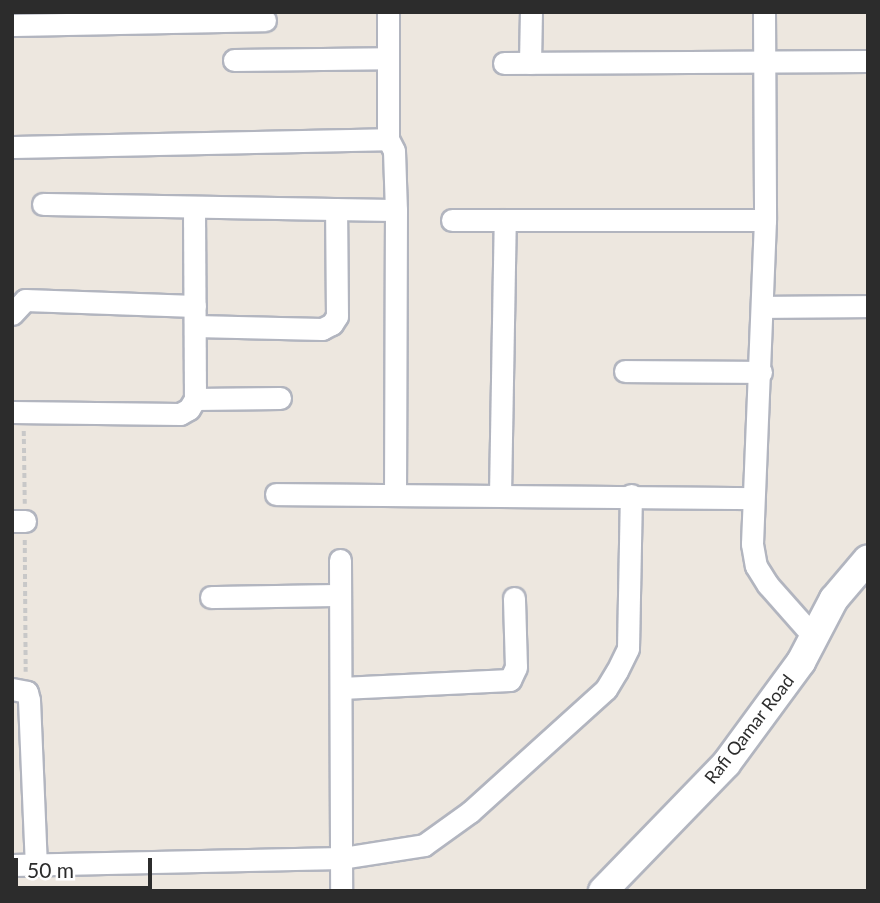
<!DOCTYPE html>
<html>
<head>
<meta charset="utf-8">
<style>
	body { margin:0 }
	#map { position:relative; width:880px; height:903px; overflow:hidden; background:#ede7df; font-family:Lato,sans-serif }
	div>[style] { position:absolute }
	.path>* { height:3.5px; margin-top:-1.75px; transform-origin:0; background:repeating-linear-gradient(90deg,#c8c8c8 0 5px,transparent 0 8.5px) }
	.roads { filter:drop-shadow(2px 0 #b2b5bf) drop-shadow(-2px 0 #b2b5bf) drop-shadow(0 2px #b2b5bf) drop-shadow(0 -2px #b2b5bf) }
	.street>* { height:21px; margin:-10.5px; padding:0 10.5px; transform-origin:10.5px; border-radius:10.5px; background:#fff }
	.secondary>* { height:28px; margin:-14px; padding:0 14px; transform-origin:14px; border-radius:14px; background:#fff }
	span { translate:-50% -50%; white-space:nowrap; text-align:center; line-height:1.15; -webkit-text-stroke:5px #fff; paint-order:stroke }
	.street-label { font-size:18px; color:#2c2c2c }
	.frame { position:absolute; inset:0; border:14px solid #2c2c2c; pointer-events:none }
	.scale { position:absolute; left:14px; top:858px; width:138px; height:32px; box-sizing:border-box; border:4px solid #2c2c2c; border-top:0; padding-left:9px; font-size:21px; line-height:24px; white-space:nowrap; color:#2c2c2c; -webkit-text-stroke:5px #fff; paint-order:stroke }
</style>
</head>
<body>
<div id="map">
	<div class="path">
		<div style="left:24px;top:431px;width:73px;rotate:89.2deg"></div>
		<div style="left:25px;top:540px;width:132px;rotate:89.6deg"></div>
	</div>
	<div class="roads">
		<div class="street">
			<div style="left:388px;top:12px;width:127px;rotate:90deg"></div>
			<div style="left:388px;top:139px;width:13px;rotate:63deg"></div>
			<div style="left:394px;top:151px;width:59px;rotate:88.1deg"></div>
			<div style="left:396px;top:210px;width:285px;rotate:90.2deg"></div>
			<div style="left:764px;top:12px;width:208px;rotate:89.7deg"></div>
			<div style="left:765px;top:220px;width:324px;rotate:92.3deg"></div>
			<div style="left:752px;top:544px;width:22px;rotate:80deg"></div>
			<div style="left:756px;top:566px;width:22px;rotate:58deg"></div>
			<div style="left:768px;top:585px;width:69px;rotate:48.5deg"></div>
			<div style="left:12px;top:25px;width:253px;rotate:-1.1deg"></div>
			<div style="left:234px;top:60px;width:153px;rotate:-0.7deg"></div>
			<div style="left:504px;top:63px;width:364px;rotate:-0.3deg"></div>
			<div style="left:530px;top:63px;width:51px;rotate:-88.9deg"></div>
			<div style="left:12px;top:147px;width:376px;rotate:-1.2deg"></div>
			<div style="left:43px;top:204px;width:353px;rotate:1deg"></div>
			<div style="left:452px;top:220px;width:313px"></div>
			<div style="left:763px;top:307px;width:105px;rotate:-0.5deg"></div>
			<div style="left:12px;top:314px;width:19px;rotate:-47deg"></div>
			<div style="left:25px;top:300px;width:170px;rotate:2deg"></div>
			<div style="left:195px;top:326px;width:127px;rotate:1.4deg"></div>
			<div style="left:322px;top:329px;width:11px;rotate:-27deg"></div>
			<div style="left:332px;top:324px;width:9px;rotate:-58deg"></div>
			<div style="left:337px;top:316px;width:107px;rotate:-90.5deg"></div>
			<div style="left:625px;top:371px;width:136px;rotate:0.4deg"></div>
			<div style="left:195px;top:399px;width:85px;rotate:-0.7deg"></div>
			<div style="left:12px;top:412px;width:168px;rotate:0.7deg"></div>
			<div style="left:180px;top:414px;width:10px;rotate:-29deg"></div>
			<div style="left:189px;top:409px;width:12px;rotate:-59deg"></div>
			<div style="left:195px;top:399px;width:192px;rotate:-90.3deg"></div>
			<div style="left:276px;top:494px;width:477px;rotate:0.5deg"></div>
			<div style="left:500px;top:495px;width:275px;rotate:-89deg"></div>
			<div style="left:12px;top:521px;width:13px"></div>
			<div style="left:340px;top:560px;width:331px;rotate:89.8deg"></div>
			<div style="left:211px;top:597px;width:129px;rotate:-0.9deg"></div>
			<div style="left:341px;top:688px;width:169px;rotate:-2.7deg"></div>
			<div style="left:510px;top:680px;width:14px;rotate:-65deg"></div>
			<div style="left:516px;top:667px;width:69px;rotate:-91.7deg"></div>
			<div style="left:12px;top:689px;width:15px;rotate:11deg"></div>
			<div style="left:27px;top:692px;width:8px;rotate:76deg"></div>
			<div style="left:29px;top:700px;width:165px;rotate:87.6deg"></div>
			<div style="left:12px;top:865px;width:330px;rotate:-1.2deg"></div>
			<div style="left:342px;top:858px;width:83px;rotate:-9deg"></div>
			<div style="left:424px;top:845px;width:57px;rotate:-35.7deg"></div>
			<div style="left:470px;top:812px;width:183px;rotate:-42.1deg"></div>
			<div style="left:606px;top:689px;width:21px;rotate:-59deg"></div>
			<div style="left:617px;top:671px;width:25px;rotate:-64deg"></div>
			<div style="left:628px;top:648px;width:153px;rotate:-88.9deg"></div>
		</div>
		<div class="secondary">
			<div style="left:603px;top:891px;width:177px;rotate:-45.9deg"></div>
			<div style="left:726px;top:764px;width:127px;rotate:-53.7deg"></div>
			<div style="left:801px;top:662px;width:71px;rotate:-62.4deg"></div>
			<div style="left:834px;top:599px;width:52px;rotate:-49.6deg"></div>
		</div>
	</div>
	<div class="street-label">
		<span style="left:749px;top:729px;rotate:-52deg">Rafi Qamar Road</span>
	</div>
	<div class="frame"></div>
	<div class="scale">50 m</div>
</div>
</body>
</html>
